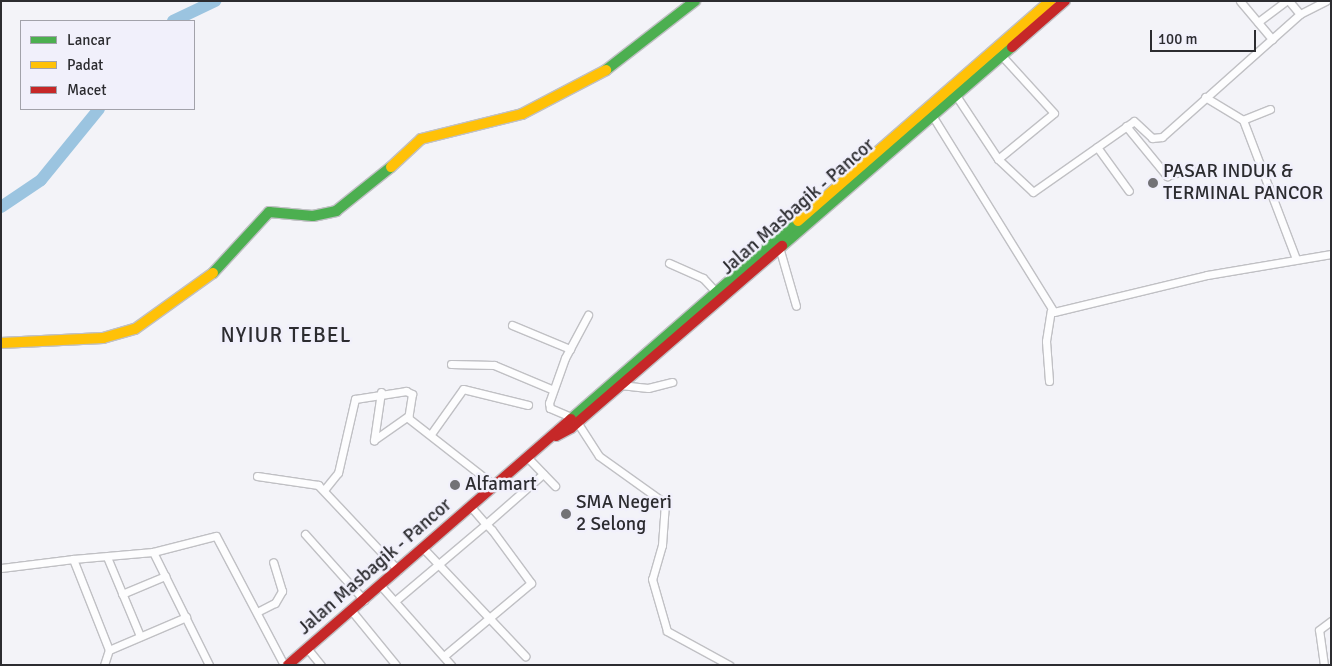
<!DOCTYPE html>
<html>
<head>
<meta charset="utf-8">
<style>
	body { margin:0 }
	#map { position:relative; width:1332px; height:666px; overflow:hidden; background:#f3f3f8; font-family:Signika,sans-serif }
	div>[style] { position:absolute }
	.river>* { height:12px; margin:-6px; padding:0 6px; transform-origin:6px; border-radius:6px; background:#9bc4e0 }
	.roads { filter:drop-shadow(1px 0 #c0c0c4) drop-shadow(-1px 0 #c0c0c4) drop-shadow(0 1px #c0c0c4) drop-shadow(0 -1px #c0c0c4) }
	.street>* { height:7px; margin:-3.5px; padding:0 3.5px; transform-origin:3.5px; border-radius:3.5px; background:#fdfdfe }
	.fast>* { height:10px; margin:-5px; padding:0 5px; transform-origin:5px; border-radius:5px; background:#4caf50 }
	.slow>* { height:10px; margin:-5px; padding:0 5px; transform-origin:5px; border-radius:5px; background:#ffc107 }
	.jam>* { height:10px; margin:-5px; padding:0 5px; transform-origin:5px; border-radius:5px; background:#c62828 }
	.dots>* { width:14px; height:14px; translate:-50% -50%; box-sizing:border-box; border:2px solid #f1f0fb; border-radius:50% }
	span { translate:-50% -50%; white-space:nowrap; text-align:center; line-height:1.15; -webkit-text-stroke:5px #f1f0fb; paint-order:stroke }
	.poi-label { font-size:19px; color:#2c2c30 }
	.left { translate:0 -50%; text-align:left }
	.street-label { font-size:19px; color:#2c2c30 }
	.quarter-label { font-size:21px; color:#2c2c30; letter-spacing:1px }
	.frame { position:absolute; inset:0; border:2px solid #2c2c30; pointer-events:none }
	.legend { position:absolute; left:20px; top:20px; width:175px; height:90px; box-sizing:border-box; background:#f1f0fb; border:1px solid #a2a2aa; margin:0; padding:6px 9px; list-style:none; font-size:15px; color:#2c2c30 }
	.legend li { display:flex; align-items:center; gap:10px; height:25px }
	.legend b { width:25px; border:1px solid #a2a2aa }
	.scale { position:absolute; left:1150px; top:30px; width:106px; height:22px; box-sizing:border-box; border:2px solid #2c2c30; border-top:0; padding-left:6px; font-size:15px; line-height:18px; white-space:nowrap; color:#2c2c30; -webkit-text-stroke:4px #f1f0fb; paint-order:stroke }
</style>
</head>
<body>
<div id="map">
	<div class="river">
		<div style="left:173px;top:21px;width:47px;rotate:-25.5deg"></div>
		<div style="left:1px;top:207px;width:48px;rotate:-34deg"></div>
		<div style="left:41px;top:180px;width:92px;rotate:-50.8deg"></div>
	</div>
	<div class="roads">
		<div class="street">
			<div style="left:1240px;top:1px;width:50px;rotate:49.9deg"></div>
			<div style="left:1289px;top:1px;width:17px;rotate:50deg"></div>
			<div style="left:1300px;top:14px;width:29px;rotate:-27deg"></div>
			<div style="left:1258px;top:22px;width:35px;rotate:-37deg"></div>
			<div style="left:955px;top:94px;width:78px;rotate:56.5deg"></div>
			<div style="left:998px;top:159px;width:48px;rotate:43.3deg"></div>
			<div style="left:1033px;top:192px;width:123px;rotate:-35.1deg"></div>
			<div style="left:1134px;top:121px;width:25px;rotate:43deg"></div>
			<div style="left:1152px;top:138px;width:10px;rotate:-6deg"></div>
			<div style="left:1162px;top:137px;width:185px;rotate:-41.7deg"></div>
			<div style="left:1205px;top:97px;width:44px;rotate:31.2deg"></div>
			<div style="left:1270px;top:109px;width:29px;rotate:158deg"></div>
			<div style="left:1243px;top:120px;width:149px;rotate:69.1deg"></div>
			<div style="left:930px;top:112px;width:235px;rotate:58.2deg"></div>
			<div style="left:1054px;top:312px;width:157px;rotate:-13.6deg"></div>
			<div style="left:1207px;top:275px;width:126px;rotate:-9.6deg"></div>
			<div style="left:1126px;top:126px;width:65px;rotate:50.6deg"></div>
			<div style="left:1167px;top:176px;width:25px;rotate:-18deg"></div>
			<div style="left:1097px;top:147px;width:54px;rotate:54deg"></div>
			<div style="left:998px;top:159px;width:72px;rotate:-39.4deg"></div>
			<div style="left:1054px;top:113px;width:79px;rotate:-132.4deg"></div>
			<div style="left:779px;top:247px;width:61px;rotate:73.9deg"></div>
			<div style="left:669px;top:263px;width:37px;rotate:24deg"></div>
			<div style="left:703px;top:278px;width:23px;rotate:47deg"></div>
			<div style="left:512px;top:325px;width:63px;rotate:22.5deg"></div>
			<div style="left:451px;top:364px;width:43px;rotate:1.3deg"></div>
			<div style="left:494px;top:365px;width:62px;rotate:22.8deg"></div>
			<div style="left:1049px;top:381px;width:40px;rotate:-94.3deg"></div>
			<div style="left:1046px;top:341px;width:30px;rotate:-81deg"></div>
			<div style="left:620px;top:385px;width:28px;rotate:6deg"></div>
			<div style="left:648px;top:388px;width:25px;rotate:-14deg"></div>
			<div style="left:381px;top:392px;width:49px;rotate:98.3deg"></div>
			<div style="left:374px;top:440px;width:42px;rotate:-35.2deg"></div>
			<div style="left:571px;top:417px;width:23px;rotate:-157deg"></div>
			<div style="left:550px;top:408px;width:5px;rotate:-101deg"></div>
			<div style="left:549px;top:403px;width:48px;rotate:-70.4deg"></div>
			<div style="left:565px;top:358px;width:49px;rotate:-61.9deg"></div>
			<div style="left:577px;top:422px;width:40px;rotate:57.1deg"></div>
			<div style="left:599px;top:456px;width:81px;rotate:35.5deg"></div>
			<div style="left:665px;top:503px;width:42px;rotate:94.1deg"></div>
			<div style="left:662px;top:545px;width:35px;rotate:106deg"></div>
			<div style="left:652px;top:579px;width:54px;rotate:73.9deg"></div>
			<div style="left:667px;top:631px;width:71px;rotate:28.7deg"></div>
			<div style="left:431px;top:434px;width:55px;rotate:-54.6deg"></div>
			<div style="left:463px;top:389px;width:67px;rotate:13.8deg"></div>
			<div style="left:528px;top:458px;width:39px;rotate:46deg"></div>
			<div style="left:257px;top:476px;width:62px;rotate:8.4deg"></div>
			<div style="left:318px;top:485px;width:117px;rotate:46.7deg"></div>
			<div style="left:324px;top:490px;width:22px;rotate:-51deg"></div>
			<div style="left:338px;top:473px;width:76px;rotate:-77.1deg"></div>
			<div style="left:355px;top:399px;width:52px;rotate:-8.9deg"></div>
			<div style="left:406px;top:391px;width:7px;rotate:27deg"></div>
			<div style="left:412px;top:394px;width:24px;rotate:99deg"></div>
			<div style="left:408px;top:418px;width:110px;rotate:38deg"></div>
			<div style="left:471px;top:507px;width:23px;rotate:49deg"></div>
			<div style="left:486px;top:524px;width:76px;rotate:-41.3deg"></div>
			<div style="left:305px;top:534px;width:89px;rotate:48.2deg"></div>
			<div style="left:423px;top:548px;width:149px;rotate:46.6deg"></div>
			<div style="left:153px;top:552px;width:126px;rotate:63.6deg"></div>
			<div style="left:107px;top:557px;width:86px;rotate:67.3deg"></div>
			<div style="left:1px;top:568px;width:73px;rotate:-7.1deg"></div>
			<div style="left:381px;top:586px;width:106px;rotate:48.5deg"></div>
			<div style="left:122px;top:594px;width:47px;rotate:-22.7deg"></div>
			<div style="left:395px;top:601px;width:119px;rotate:-40.2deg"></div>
			<div style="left:486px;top:524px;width:8px;rotate:45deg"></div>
			<div style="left:492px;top:530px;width:66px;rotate:53.7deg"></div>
			<div style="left:531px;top:583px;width:114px;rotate:140deg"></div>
			<div style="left:351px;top:610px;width:71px;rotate:50.7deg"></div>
			<div style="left:257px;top:612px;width:20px;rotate:-27deg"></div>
			<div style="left:275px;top:603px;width:14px;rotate:-60deg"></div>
			<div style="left:282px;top:591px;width:30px;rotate:-107deg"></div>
			<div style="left:307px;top:648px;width:22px;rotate:51deg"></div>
			<div style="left:109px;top:650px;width:84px;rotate:-23.2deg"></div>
			<div style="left:104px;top:665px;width:16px;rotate:-72deg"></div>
			<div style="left:109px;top:650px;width:98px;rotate:-111.6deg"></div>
			<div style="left:73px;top:559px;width:80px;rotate:-5deg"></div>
			<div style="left:153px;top:552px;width:65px;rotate:-14.3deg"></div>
			<div style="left:216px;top:536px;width:146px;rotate:62.2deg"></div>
			<div style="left:1324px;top:665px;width:35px;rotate:-98deg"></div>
			<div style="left:1319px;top:630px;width:15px;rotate:-37deg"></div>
		</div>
		<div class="fast">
			<div style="left:606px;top:70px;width:113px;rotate:-37.8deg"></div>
			<div style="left:782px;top:246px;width:304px;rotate:-40.9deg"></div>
			<div style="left:213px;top:273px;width:83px;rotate:-47.4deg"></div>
			<div style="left:269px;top:212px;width:44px;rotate:5.2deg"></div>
			<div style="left:313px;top:216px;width:24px;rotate:-12deg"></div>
			<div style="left:336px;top:211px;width:70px;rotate:-38.7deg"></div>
			<div style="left:571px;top:419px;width:301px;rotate:-41.1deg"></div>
		</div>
		<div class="slow">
			<div style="left:391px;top:167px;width:41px;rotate:-43deg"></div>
			<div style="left:421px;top:139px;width:104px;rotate:-13.9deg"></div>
			<div style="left:522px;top:114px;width:95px;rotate:-27.6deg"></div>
			<div style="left:798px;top:221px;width:335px;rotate:-41.1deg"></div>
			<div style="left:1px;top:343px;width:102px;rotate:-2.8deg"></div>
			<div style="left:103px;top:338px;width:33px;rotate:-16deg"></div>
			<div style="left:135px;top:329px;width:96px;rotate:-35.7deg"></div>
		</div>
		<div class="jam">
			<div style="left:1012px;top:47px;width:70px;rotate:-41deg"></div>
			<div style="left:556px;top:436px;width:17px;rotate:-28deg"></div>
			<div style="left:571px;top:428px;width:279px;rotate:-40.8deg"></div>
			<div style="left:288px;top:665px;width:375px;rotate:-41deg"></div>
		</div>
	</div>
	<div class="dots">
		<div style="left:1153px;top:183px;background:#727276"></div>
		<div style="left:455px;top:485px;background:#727276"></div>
		<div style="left:566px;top:514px;background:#727276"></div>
	</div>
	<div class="poi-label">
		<span class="left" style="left:1163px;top:183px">PASAR INDUK &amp;<br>TERMINAL PANCOR</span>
		<span class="left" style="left:465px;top:485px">Alfamart</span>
		<span class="left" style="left:576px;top:514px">SMA Negeri<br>2 Selong</span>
	</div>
	<div class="street-label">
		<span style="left:798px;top:207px;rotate:-41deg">Jalan Masbagik - Pancor</span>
		<span style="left:375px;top:567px;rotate:-41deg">Jalan Masbagik - Pancor</span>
	</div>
	<div class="quarter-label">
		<span style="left:286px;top:335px">NYIUR TEBEL</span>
	</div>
	<div class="frame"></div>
	<ul class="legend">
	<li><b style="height:6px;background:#4caf50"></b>Lancar</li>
	<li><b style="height:6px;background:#ffc107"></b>Padat</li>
	<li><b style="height:6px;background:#c62828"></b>Macet</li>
	</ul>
	<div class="scale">100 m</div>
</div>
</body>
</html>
